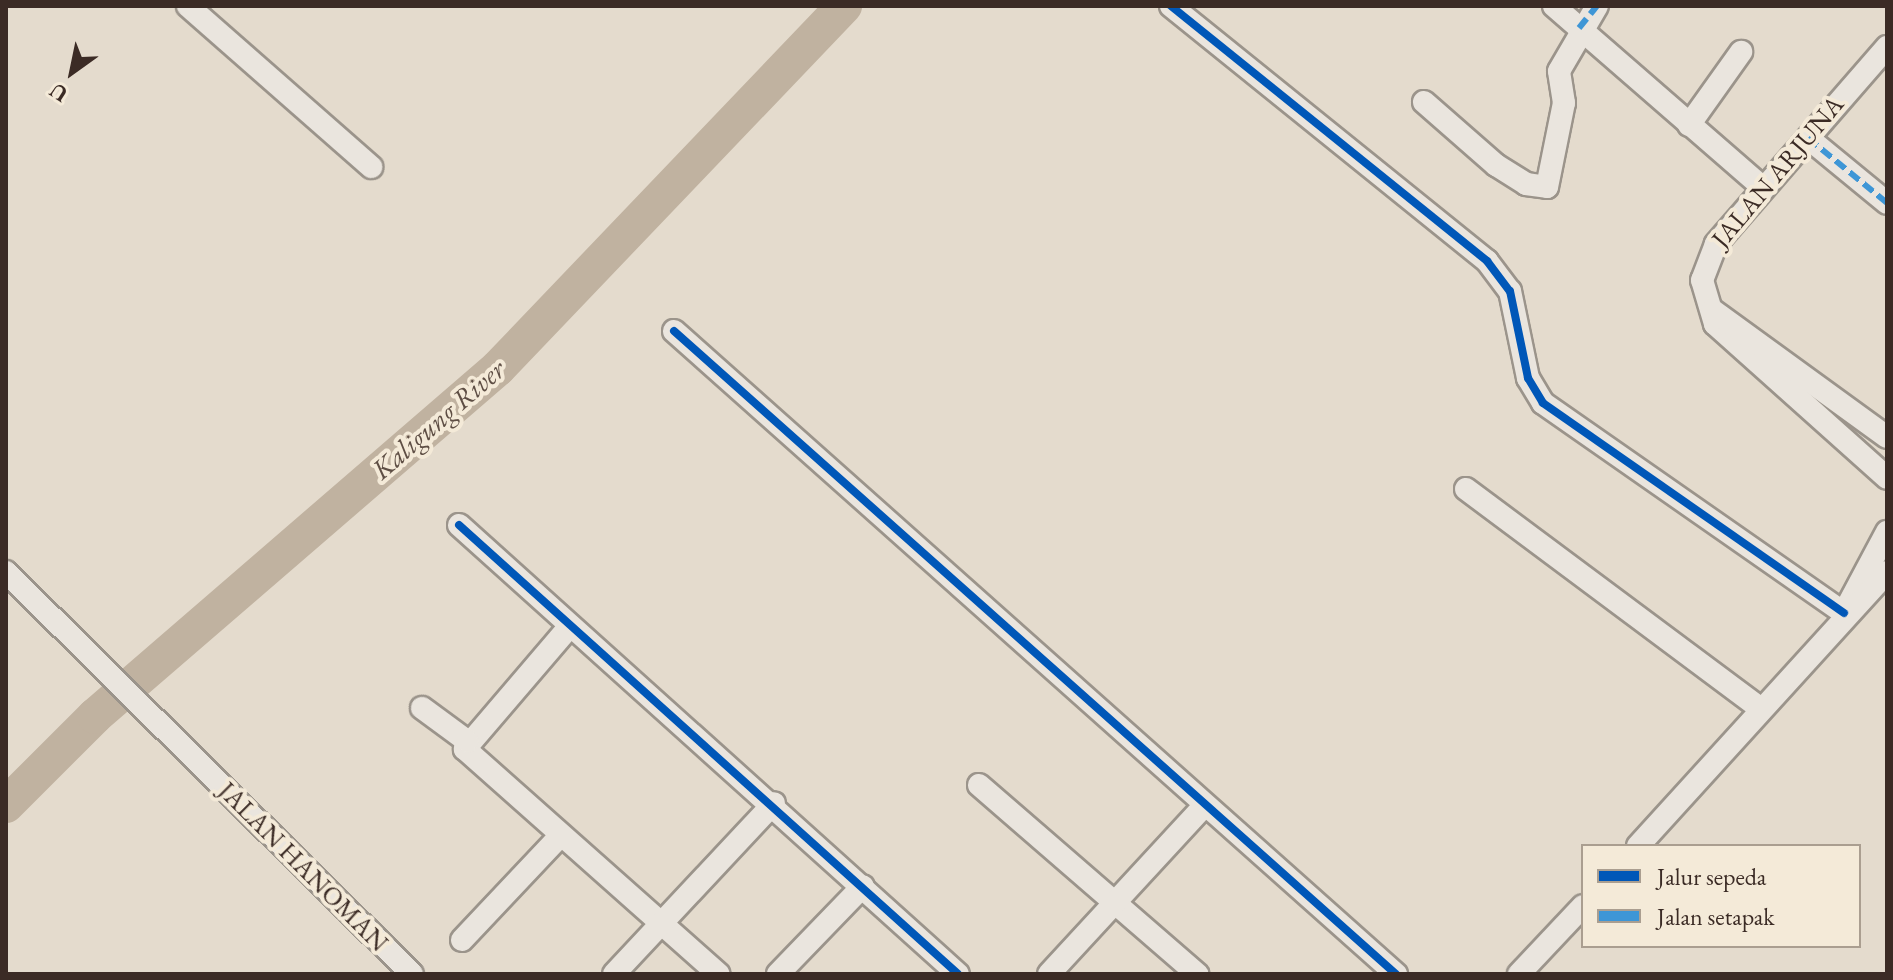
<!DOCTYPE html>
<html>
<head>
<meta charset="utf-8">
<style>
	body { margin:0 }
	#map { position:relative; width:1893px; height:980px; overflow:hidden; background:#e4dbcd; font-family:"EB Garamond",serif }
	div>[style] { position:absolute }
	.water>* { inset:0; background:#c0b2a0 }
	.river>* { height:36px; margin:-18px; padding:0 18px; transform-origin:18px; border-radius:18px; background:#c0b2a0 }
	.roads { filter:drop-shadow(2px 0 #9b948b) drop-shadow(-2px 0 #9b948b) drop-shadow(0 2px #9b948b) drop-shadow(0 -2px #9b948b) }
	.minor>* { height:22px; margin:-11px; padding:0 11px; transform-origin:11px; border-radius:11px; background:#eae5de }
	.quiet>* { height:6px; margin-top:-3px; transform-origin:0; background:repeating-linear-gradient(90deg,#3e96d6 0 12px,transparent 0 18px) }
	.cycleway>* { height:8px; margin:-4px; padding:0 4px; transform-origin:4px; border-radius:4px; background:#0057b8 }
	span { translate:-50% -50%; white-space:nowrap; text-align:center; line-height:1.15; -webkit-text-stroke:8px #f4ead8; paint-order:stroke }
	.street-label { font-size:26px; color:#3b2b25 }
	.water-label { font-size:28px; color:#5e4e44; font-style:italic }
	.frame { position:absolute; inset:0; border:8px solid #3b2b25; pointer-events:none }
	.legend { position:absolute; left:1581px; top:844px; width:280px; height:104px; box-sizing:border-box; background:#f4ead8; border:2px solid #aa9e90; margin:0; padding:10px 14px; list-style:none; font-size:24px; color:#3b2b25 }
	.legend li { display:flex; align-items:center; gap:16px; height:40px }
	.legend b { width:40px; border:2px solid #aa9e90 }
	.north { position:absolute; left:32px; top:32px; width:80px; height:80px; -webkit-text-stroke:6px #f4ead8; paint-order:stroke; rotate:213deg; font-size:22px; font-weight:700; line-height:32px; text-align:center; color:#3b2b25 }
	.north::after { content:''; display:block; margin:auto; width:28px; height:36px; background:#3b2b25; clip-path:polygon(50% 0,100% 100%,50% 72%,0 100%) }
</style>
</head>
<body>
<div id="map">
	<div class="water">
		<div style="clip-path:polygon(95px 716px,6px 812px,6px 799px)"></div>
	</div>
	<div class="river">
		<div style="left:6px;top:805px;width:126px;rotate:-45deg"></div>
		<div style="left:95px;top:716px;width:532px;rotate:-40.81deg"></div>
		<div style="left:498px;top:368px;width:501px;rotate:-46.29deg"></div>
	</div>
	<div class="roads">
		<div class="minor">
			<div style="left:188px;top:6px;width:244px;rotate:41.3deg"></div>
			<div style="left:1171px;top:6px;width:406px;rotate:38.9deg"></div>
			<div style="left:1487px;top:261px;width:38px;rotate:53deg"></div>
			<div style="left:1510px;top:291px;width:89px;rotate:78.3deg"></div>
			<div style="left:1528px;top:378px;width:29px;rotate:59deg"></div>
			<div style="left:1543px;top:403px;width:367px;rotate:34.9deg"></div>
			<div style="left:1554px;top:6px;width:277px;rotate:41deg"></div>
			<div style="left:1887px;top:47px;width:261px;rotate:131deg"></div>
			<div style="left:1716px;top:244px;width:39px;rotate:111deg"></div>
			<div style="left:1702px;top:280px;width:46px;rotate:73.5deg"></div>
			<div style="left:1715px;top:324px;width:231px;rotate:41.8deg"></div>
			<div style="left:1424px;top:102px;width:96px;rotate:41.2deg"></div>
			<div style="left:1496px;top:165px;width:36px;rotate:32deg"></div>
			<div style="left:1526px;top:184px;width:21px;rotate:8deg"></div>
			<div style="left:1547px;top:187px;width:86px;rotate:-78.6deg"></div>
			<div style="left:1564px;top:103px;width:32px;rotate:-99deg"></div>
			<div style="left:1559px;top:71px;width:75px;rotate:-59.7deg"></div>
			<div style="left:1689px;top:125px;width:90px;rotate:-54.5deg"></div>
			<div style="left:1808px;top:138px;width:102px;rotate:39.4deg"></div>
			<div style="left:1712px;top:310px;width:216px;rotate:36deg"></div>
			<div style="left:674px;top:331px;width:967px;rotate:41.69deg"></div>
			<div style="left:1466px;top:489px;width:367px;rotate:36.7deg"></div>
			<div style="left:459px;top:525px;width:671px;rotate:41.98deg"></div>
			<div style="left:6px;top:572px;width:571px;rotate:44.72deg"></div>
			<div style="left:1848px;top:605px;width:83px;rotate:-61.9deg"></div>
			<div style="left:570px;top:626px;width:162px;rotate:130.5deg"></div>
			<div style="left:465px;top:749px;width:339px;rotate:41.6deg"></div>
			<div style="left:422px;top:708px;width:56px;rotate:36.3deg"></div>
			<div style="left:979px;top:785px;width:289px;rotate:40.9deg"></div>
			<div style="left:1638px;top:846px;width:370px;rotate:-47.7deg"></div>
			<div style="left:462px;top:940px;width:143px;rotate:-46.7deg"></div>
			<div style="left:614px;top:974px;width:234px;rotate:-46.9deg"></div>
			<div style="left:778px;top:974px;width:122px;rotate:-46deg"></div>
			<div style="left:1049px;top:974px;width:227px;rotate:-47.3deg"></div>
			<div style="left:1519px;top:974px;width:93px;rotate:-46.7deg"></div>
		</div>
	</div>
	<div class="quiet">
		<div style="left:1579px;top:28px;width:28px;rotate:-51deg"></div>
		<div style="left:1808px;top:138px;width:102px;rotate:39.4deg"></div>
	</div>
	<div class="cycleway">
		<div style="left:1171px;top:6px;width:406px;rotate:38.9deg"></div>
		<div style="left:1487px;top:261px;width:38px;rotate:53deg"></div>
		<div style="left:1510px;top:291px;width:89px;rotate:78.3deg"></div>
		<div style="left:1528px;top:378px;width:29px;rotate:59deg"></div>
		<div style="left:1543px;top:403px;width:367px;rotate:34.9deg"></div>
		<div style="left:674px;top:331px;width:967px;rotate:41.69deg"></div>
		<div style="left:459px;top:525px;width:671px;rotate:41.98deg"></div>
	</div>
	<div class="street-label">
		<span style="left:1778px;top:172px;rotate:-50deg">JALAN ARJUNA</span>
		<span style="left:303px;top:867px;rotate:45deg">JALAN HANOMAN</span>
	</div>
	<div class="water-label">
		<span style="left:438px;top:419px;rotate:-41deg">Kaligung River</span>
	</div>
	<div class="frame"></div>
	<ul class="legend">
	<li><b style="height:10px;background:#0057b8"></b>Jalur sepeda</li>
	<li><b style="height:10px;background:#3e96d6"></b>Jalan setapak</li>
	</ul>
	<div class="north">U</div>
</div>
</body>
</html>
